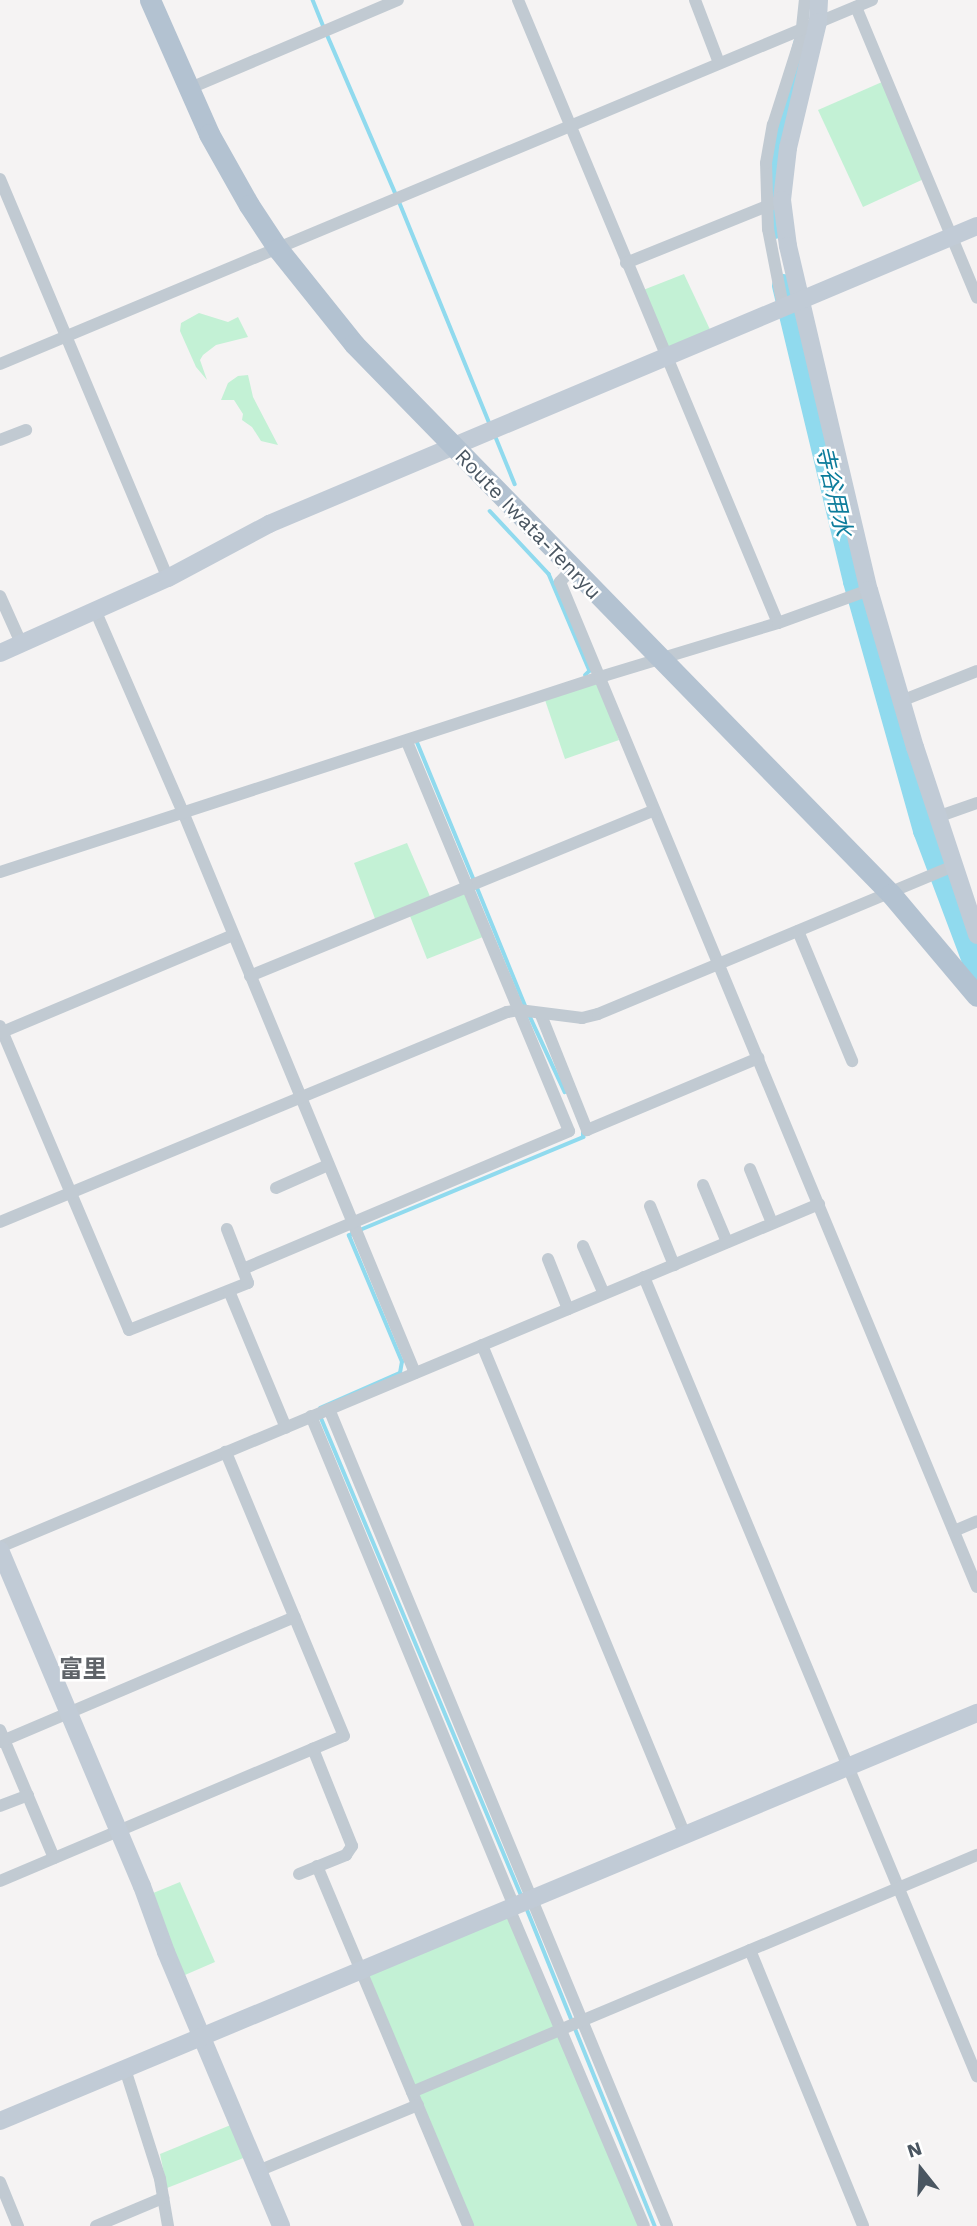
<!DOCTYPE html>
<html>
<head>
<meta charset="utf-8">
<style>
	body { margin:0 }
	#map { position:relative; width:977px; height:2226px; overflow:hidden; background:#f5f3f3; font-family:"Work Sans","Noto Sans JP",sans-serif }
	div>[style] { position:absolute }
	.green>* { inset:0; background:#c3f1d5 }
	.stream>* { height:3.5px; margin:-1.75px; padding:0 1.75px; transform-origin:1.75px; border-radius:1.75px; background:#90daee }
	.river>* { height:23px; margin:-11.5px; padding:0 11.5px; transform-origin:11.5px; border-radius:11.5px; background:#90daee }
	.street>* { height:12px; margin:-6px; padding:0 6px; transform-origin:6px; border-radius:6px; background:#c1cad2 }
	.secondary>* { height:18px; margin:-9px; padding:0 9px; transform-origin:9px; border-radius:9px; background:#c1cbd6 }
	.primary>* { height:21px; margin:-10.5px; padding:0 10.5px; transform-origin:10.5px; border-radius:10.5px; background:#b3c2d1 }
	span { translate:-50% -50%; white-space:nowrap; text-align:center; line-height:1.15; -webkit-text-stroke:5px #fff; paint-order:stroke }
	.street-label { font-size:21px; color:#4a5661 }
	.water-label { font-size:23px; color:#0c7c9b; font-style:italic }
	.quarter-label { font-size:24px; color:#5f6368; font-weight:700 }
	.north { position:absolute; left:886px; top:2135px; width:70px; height:70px; -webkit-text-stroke:5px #fff; paint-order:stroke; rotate:342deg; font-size:19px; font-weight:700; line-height:28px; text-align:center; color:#4a5661 }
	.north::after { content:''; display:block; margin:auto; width:24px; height:32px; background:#4a5661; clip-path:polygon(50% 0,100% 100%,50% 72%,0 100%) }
</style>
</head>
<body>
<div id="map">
	<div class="green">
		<div style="clip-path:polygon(882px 82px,926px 178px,863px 207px,818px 110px)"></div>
		<div style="clip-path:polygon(684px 274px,713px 336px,664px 356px,638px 292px)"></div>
		<div style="clip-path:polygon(199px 313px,228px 322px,238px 317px,248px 337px,216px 345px,203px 355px,200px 360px,207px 380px,196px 367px,180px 331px,181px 323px)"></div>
		<div style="clip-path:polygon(248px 375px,253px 397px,278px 445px,261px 441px,252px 427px,242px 420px,243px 414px,234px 400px,221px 400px,228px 383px,238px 376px)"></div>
		<div style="clip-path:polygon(598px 683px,619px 740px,565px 759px,545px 700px)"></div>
		<div style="clip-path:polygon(407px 843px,432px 901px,468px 887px,488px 935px,427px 959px,408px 911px,377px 924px,354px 863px)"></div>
		<div style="clip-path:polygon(180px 1882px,215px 1962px,178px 1978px,146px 1896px)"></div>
		<div style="clip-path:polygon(509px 1908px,561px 2030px,644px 2226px,468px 2226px,361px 1970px)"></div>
		<div style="clip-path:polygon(238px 2122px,251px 2155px,167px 2188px,160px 2154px)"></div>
	</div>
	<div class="stream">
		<div style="left:313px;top:0;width:29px;rotate:68deg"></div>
		<div style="left:327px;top:34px;width:174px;rotate:66.7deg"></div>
		<div style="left:399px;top:201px;width:241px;rotate:67.8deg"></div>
		<div style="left:495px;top:435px;width:53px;rotate:67.8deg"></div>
		<div style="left:490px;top:511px;width:86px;rotate:46.9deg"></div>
		<div style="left:549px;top:574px;width:105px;rotate:67.1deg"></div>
		<div style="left:590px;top:671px;width:6px;rotate:135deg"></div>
		<div style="left:416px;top:739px;width:152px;rotate:67.6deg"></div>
		<div style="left:477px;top:887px;width:130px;rotate:67.8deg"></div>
		<div style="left:529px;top:1014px;width:86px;rotate:65.2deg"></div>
		<div style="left:360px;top:1230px;width:242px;rotate:-22.6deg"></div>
		<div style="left:583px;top:1137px;width:6px;rotate:-90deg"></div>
		<div style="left:320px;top:1408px;width:87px;rotate:-23.6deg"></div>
		<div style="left:400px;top:1373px;width:11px;rotate:-80deg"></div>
		<div style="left:402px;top:1362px;width:137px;rotate:-112.8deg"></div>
		<div style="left:349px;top:1236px;width:5px;rotate:-37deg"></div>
		<div style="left:320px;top:1415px;width:525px;rotate:67.25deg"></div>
		<div style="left:527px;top:1909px;width:342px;rotate:68deg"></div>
	</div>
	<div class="river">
		<div style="left:774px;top:227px;width:74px;rotate:-88.5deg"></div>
		<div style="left:776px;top:153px;width:113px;rotate:-75.6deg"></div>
		<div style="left:783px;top:285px;width:304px;rotate:76.5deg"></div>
		<div style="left:854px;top:581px;width:259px;rotate:74.3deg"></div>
		<div style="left:924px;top:830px;width:151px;rotate:69.4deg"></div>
	</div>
	<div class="street">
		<div style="left:518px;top:0;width:675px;rotate:67.35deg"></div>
		<div style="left:695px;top:0;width:67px;rotate:69.1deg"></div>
		<div style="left:856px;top:7px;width:315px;rotate:67.4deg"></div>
		<div style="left:188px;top:89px;width:228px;rotate:-23deg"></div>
		<div style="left:0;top:179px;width:433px;rotate:67.2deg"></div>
		<div style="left:626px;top:263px;width:157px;rotate:-22deg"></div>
		<div style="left:783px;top:306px;width:78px;rotate:-101deg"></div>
		<div style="left:768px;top:229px;width:66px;rotate:-91.7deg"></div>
		<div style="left:766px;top:163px;width:39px;rotate:-80deg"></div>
		<div style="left:773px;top:125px;width:92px;rotate:-72.3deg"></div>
		<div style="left:801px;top:37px;width:37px;rotate:-84deg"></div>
		<div style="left:0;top:364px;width:945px;rotate:-22.66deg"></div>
		<div style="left:0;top:440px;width:28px;rotate:-21deg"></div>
		<div style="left:572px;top:569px;width:18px;rotate:133deg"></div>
		<div style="left:560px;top:582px;width:1088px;rotate:67.47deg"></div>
		<div style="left:0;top:596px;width:51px;rotate:65.9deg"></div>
		<div style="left:95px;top:610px;width:220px;rotate:66.5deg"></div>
		<div style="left:183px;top:812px;width:607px;rotate:67.53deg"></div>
		<div style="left:901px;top:701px;width:82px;rotate:-21.5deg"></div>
		<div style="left:937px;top:817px;width:42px;rotate:-19.3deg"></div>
		<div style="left:0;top:872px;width:631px;rotate:-18deg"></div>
		<div style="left:600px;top:677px;width:186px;rotate:-16.9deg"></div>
		<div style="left:778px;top:623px;width:97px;rotate:-19.9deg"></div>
		<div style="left:798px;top:931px;width:141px;rotate:67.4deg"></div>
		<div style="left:250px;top:976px;width:437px;rotate:-22.3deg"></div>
		<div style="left:541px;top:1015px;width:124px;rotate:68.2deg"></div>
		<div style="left:587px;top:1130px;width:186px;rotate:-22.8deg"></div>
		<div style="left:0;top:1026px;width:330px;rotate:67deg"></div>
		<div style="left:129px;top:1330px;width:128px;rotate:-21.6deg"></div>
		<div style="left:248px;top:1283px;width:58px;rotate:-111.3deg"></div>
		<div style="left:0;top:1033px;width:253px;rotate:-22.8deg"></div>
		<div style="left:750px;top:1169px;width:58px;rotate:67.8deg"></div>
		<div style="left:703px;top:1185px;width:62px;rotate:67.2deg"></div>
		<div style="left:276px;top:1188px;width:57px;rotate:-23.9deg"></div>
		<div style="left:650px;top:1206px;width:64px;rotate:67.9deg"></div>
		<div style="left:0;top:1222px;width:549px;rotate:-22.5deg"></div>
		<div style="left:507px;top:1012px;width:12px;rotate:-9deg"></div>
		<div style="left:519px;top:1010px;width:64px;rotate:7.2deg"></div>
		<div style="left:582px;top:1018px;width:16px;rotate:-14deg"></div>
		<div style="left:598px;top:1014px;width:385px;rotate:-22.6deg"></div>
		<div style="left:583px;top:1246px;width:52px;rotate:66.4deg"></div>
		<div style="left:548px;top:1259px;width:54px;rotate:68.2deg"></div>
		<div style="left:243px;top:1269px;width:354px;rotate:-22.9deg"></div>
		<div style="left:569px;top:1131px;width:421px;rotate:-112.6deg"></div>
		<div style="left:644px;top:1277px;width:866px;rotate:67.38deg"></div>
		<div style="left:229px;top:1291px;width:148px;rotate:67.4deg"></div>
		<div style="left:482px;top:1345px;width:530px;rotate:67.5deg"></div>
		<div style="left:329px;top:1409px;width:884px;rotate:67.52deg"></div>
		<div style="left:311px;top:1416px;width:530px;rotate:67.5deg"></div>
		<div style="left:954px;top:1531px;width:25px;rotate:-23deg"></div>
		<div style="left:0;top:1547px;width:888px;rotate:-22.72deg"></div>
		<div style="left:0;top:1730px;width:139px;rotate:67.1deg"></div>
		<div style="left:0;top:1742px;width:320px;rotate:-23deg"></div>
		<div style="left:0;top:1806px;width:30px;rotate:-21deg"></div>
		<div style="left:317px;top:1866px;width:390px;rotate:67.2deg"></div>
		<div style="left:299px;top:1874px;width:51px;rotate:-22deg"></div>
		<div style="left:346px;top:1855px;width:11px;rotate:-56deg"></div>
		<div style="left:352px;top:1846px;width:105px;rotate:-111.9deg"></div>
		<div style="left:0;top:1881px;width:373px;rotate:-22.9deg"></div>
		<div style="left:344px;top:1736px;width:308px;rotate:-112.6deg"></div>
		<div style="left:509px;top:1908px;width:345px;rotate:67deg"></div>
		<div style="left:750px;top:1950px;width:298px;rotate:67.7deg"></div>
		<div style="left:125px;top:2069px;width:115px;rotate:72.3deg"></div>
		<div style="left:160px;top:2179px;width:48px;rotate:80.3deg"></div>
		<div style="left:412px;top:2092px;width:613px;rotate:-22.76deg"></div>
		<div style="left:258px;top:2171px;width:173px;rotate:-22.4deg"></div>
		<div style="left:0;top:2182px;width:48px;rotate:67.8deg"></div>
		<div style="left:96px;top:2226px;width:73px;rotate:-22.7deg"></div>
	</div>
	<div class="secondary">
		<div style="left:819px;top:0;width:22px;rotate:93deg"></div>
		<div style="left:818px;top:22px;width:130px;rotate:103.4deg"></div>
		<div style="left:788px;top:148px;width:52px;rotate:96.6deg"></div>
		<div style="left:782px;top:200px;width:46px;rotate:82.6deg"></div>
		<div style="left:788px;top:246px;width:353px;rotate:76.8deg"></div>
		<div style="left:869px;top:590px;width:164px;rotate:73.7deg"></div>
		<div style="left:915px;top:747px;width:198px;rotate:71.7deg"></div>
		<div style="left:0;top:653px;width:184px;rotate:-24.1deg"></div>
		<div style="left:168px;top:578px;width:115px;rotate:-28.1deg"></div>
		<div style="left:269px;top:524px;width:768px;rotate:-22.83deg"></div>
		<div style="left:0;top:1550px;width:365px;rotate:67.1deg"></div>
		<div style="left:142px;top:1886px;width:70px;rotate:70deg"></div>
		<div style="left:166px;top:1952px;width:297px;rotate:67.2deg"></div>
		<div style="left:0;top:2121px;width:1059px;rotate:-22.67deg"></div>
	</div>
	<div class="primary">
		<div style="left:150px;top:0;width:146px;rotate:66.2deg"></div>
		<div style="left:209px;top:134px;width:81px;rotate:60.6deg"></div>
		<div style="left:249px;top:205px;width:53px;rotate:56.6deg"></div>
		<div style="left:278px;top:249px;width:122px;rotate:51.3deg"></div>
		<div style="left:354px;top:344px;width:769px;rotate:45.69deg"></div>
		<div style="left:891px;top:894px;width:133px;rotate:49.9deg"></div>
	</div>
	<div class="street-label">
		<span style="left:528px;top:524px;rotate:46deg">Route Iwata-Tenryu</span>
	</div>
	<div class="water-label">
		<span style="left:833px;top:491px;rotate:77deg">寺谷用水</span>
	</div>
	<div class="quarter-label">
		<span style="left:83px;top:1670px">富里</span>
	</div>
	<div class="north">N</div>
</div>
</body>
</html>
